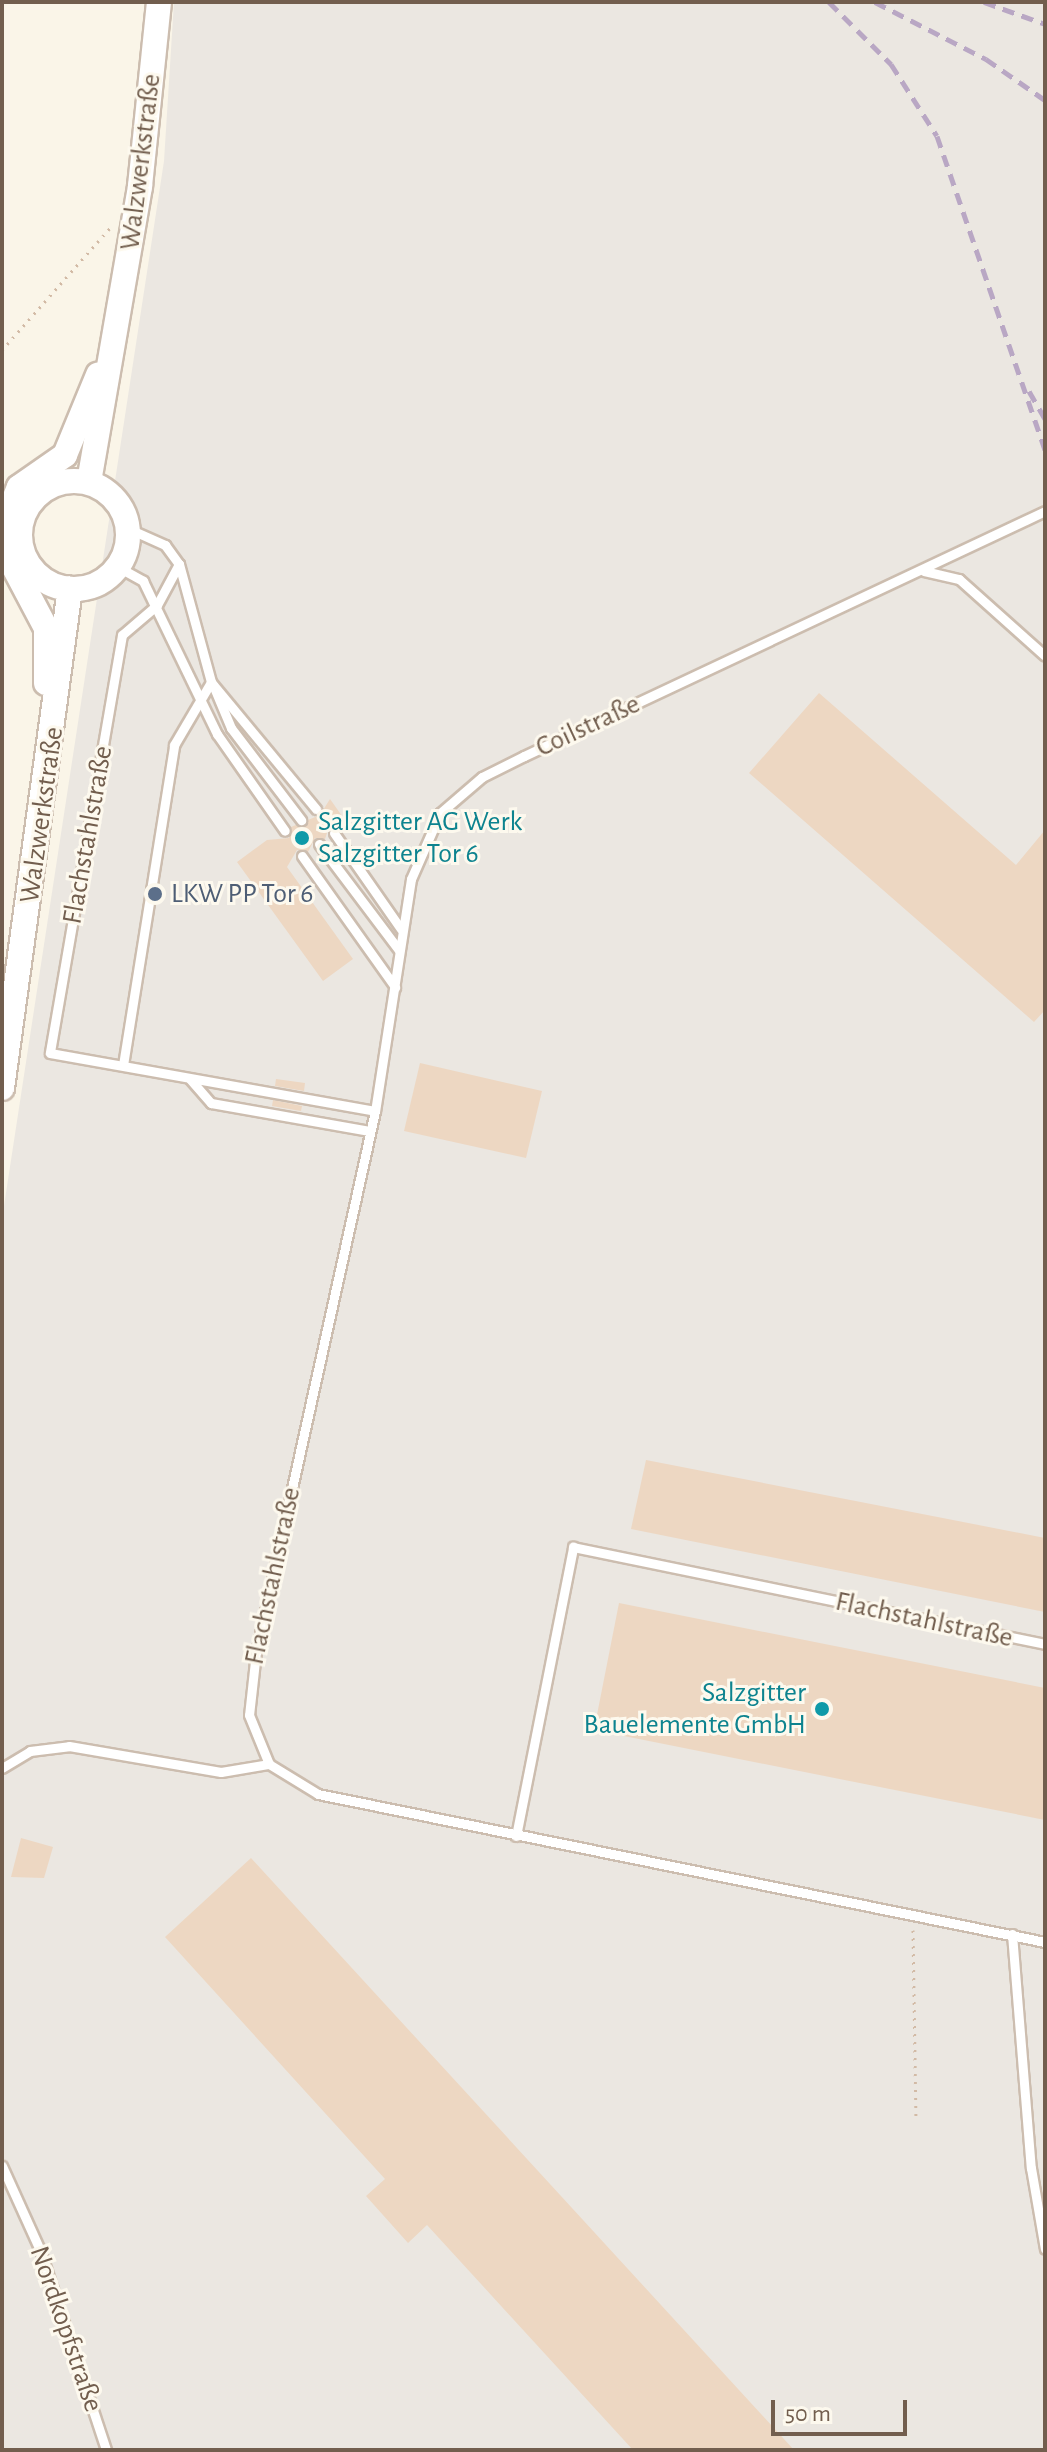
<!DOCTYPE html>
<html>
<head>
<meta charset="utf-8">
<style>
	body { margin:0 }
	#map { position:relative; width:1047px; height:2452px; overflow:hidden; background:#faf5e8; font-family:"Alegreya Sans",sans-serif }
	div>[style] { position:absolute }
	.industrial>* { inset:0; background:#ebe7e1 }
	.building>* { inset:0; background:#edd7c2 }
	.path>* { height:3px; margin-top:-1.5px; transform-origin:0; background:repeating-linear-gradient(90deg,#d2baa5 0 2px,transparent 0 8px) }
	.roads { filter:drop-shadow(2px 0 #ccbdaf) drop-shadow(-2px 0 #ccbdaf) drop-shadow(0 2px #ccbdaf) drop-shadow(0 -2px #ccbdaf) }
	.lane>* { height:9px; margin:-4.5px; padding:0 4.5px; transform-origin:4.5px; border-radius:4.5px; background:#fff }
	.secondary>* { height:24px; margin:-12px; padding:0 12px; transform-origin:12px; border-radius:12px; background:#fff }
	.secondary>.ring { margin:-12px; padding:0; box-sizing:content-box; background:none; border:24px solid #fff; border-radius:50% }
	.rail>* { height:5px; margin-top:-2.5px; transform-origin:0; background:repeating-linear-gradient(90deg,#b9a7c4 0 12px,transparent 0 20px) }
	.dots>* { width:22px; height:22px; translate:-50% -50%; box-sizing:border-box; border:4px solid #fdf9ee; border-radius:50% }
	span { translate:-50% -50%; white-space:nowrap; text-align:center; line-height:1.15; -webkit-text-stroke:6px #fdf9ee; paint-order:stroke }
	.street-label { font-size:28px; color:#725e4e }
	.culture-label { font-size:28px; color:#0d838f }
	.left { translate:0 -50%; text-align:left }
	.right { translate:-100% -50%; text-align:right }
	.service-label { font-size:28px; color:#4e5e75 }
	.frame { position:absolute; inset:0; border:4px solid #725e4e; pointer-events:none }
	.scale { position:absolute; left:771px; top:2400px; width:136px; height:36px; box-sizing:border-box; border:4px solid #725e4e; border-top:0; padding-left:10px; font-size:24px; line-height:28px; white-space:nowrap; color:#725e4e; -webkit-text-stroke:6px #fdf9ee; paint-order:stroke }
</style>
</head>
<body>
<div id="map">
	<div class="industrial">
		<div style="clip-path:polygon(174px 2px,1045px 2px,1045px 2450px,2px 2450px,2px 1219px,164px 161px)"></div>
	</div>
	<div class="building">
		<div style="clip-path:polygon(819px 693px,1016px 865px,1045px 830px,1045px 1010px,1034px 1022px,749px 773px)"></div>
		<div style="clip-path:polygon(330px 799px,347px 823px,329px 827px,325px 839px,315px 838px,308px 852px,297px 850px,287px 867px,353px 959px,323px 981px,237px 862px,267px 840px,289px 838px,291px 827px,320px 815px)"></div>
		<div style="clip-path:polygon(420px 1063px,542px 1091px,526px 1158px,404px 1131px)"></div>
		<div style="clip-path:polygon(276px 1079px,305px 1083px,304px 1091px,275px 1086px)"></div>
		<div style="clip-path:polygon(273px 1100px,302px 1106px,301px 1111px,272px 1106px)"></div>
		<div style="clip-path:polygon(646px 1460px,1045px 1538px,1045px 1612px,631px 1529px)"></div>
		<div style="clip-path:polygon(619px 1603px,1045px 1688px,1045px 1820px,594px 1730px)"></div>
		<div style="clip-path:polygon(21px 1838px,53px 1847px,44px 1878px,11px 1877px)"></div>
		<div style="clip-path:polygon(251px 1858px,794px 2450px,633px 2450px,427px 2225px,408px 2243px,366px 2196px,385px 2179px,165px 1937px)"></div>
	</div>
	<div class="path">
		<div style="left:2px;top:350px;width:163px;rotate:-48.5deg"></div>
		<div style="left:913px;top:1930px;width:191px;rotate:89.1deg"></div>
	</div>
	<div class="roads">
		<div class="lane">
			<div style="left:1045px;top:511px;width:576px;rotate:154.81deg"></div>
			<div style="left:524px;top:756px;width:47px;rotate:153.4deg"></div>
			<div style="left:482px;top:777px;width:55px;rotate:139.4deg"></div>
			<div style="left:440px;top:813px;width:72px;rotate:113.7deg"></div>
			<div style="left:411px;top:879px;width:235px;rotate:98.8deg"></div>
			<div style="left:375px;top:1111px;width:554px;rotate:102.41deg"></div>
			<div style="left:256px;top:1652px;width:63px;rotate:96.3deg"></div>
			<div style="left:249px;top:1715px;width:53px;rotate:67.8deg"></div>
			<div style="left:269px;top:1764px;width:57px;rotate:31.5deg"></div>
			<div style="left:318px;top:1794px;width:742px;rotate:11.51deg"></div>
			<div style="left:127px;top:528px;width:42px;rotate:24.1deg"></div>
			<div style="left:165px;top:545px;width:24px;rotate:54deg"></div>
			<div style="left:179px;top:564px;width:122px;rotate:74.8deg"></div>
			<div style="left:211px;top:682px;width:165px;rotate:50.4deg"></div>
			<div style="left:179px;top:564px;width:47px;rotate:118.2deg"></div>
			<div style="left:157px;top:605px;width:46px;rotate:139.4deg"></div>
			<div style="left:122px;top:635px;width:424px;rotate:99.8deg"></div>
			<div style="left:50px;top:1053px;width:330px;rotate:10.1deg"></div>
			<div style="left:118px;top:567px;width:29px;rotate:29deg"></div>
			<div style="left:143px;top:581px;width:170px;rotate:64.2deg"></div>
			<div style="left:217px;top:734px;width:118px;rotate:55deg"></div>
			<div style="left:924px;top:571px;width:36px;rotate:13deg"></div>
			<div style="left:959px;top:579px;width:115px;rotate:41.8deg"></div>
			<div style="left:213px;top:685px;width:47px;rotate:67.3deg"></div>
			<div style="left:231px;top:728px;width:116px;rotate:52.7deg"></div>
			<div style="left:334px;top:833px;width:117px;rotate:55.1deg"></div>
			<div style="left:319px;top:844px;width:133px;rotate:53deg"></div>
			<div style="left:302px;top:856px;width:161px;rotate:54.6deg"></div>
			<div style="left:123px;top:1065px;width:324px;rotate:-80.9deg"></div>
			<div style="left:174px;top:745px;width:73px;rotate:-59.6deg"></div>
			<div style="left:190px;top:1079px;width:32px;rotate:49deg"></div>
			<div style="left:211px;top:1103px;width:161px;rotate:10deg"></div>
			<div style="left:2px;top:1768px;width:33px;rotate:-31deg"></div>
			<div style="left:30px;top:1751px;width:39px;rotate:-7deg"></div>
			<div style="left:69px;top:1746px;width:154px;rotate:9.7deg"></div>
			<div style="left:221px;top:1772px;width:49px;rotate:-9.5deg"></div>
			<div style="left:516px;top:1836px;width:295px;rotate:-78.8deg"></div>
			<div style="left:573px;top:1547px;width:482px;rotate:11.6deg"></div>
			<div style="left:1012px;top:1934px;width:235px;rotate:85.4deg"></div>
			<div style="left:1031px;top:2168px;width:82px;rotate:80.2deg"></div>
			<div style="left:2px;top:2166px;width:92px;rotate:65.7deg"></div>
			<div style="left:40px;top:2250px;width:211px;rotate:71.7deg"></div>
		</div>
		<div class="secondary">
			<div class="ring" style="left:20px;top:481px;width:84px;height:84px"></div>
			<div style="left:89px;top:482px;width:300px;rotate:-80.2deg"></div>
			<div style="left:140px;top:186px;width:185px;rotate:-84.1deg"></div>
			<div style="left:2px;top:529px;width:45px;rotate:-68deg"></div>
			<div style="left:19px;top:487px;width:56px;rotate:-34.8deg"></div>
			<div style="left:65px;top:455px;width:87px;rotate:-67.6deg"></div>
			<div style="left:2px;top:545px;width:94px;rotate:62.1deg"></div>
			<div style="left:46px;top:628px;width:55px;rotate:90deg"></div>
			<div style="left:2px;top:1088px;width:504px;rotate:-82.24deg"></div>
		</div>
	</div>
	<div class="rail">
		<div style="left:829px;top:2px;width:88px;rotate:45deg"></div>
		<div style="left:891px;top:64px;width:85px;rotate:57.4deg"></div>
		<div style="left:937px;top:136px;width:332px;rotate:71deg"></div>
		<div style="left:875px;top:2px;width:125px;rotate:27.2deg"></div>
		<div style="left:986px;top:59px;width:72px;rotate:34.8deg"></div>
		<div style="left:984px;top:2px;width:65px;rotate:19.8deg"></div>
		<div style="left:1029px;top:391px;width:32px;rotate:60deg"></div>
	</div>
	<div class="dots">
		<div style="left:302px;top:838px;background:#0f9aa8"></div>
		<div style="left:155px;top:894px;background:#5c6f8a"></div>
		<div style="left:822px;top:1709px;background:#0f9aa8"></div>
	</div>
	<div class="street-label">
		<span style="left:141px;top:162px;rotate:-83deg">Walzwerkstraße</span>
		<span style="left:588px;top:726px;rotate:-25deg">Coilstraße</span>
		<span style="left:42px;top:815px;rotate:-82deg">Walzwerkstraße</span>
		<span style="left:88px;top:835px;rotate:-80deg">Flachstahlstraße</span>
		<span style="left:273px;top:1576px;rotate:-78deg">Flachstahlstraße</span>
		<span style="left:924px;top:1620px;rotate:12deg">Flachstahlstraße</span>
		<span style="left:66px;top:2329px;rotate:71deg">Nordkopfstraße</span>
	</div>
	<div class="culture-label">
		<span class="left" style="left:318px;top:838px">Salzgitter AG Werk<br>Salzgitter Tor 6</span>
		<span class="right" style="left:806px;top:1709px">Salzgitter<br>Bauelemente GmbH</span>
	</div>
	<div class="service-label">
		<span class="left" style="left:171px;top:894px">LKW PP Tor 6</span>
	</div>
	<div class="frame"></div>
	<div class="scale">50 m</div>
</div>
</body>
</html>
